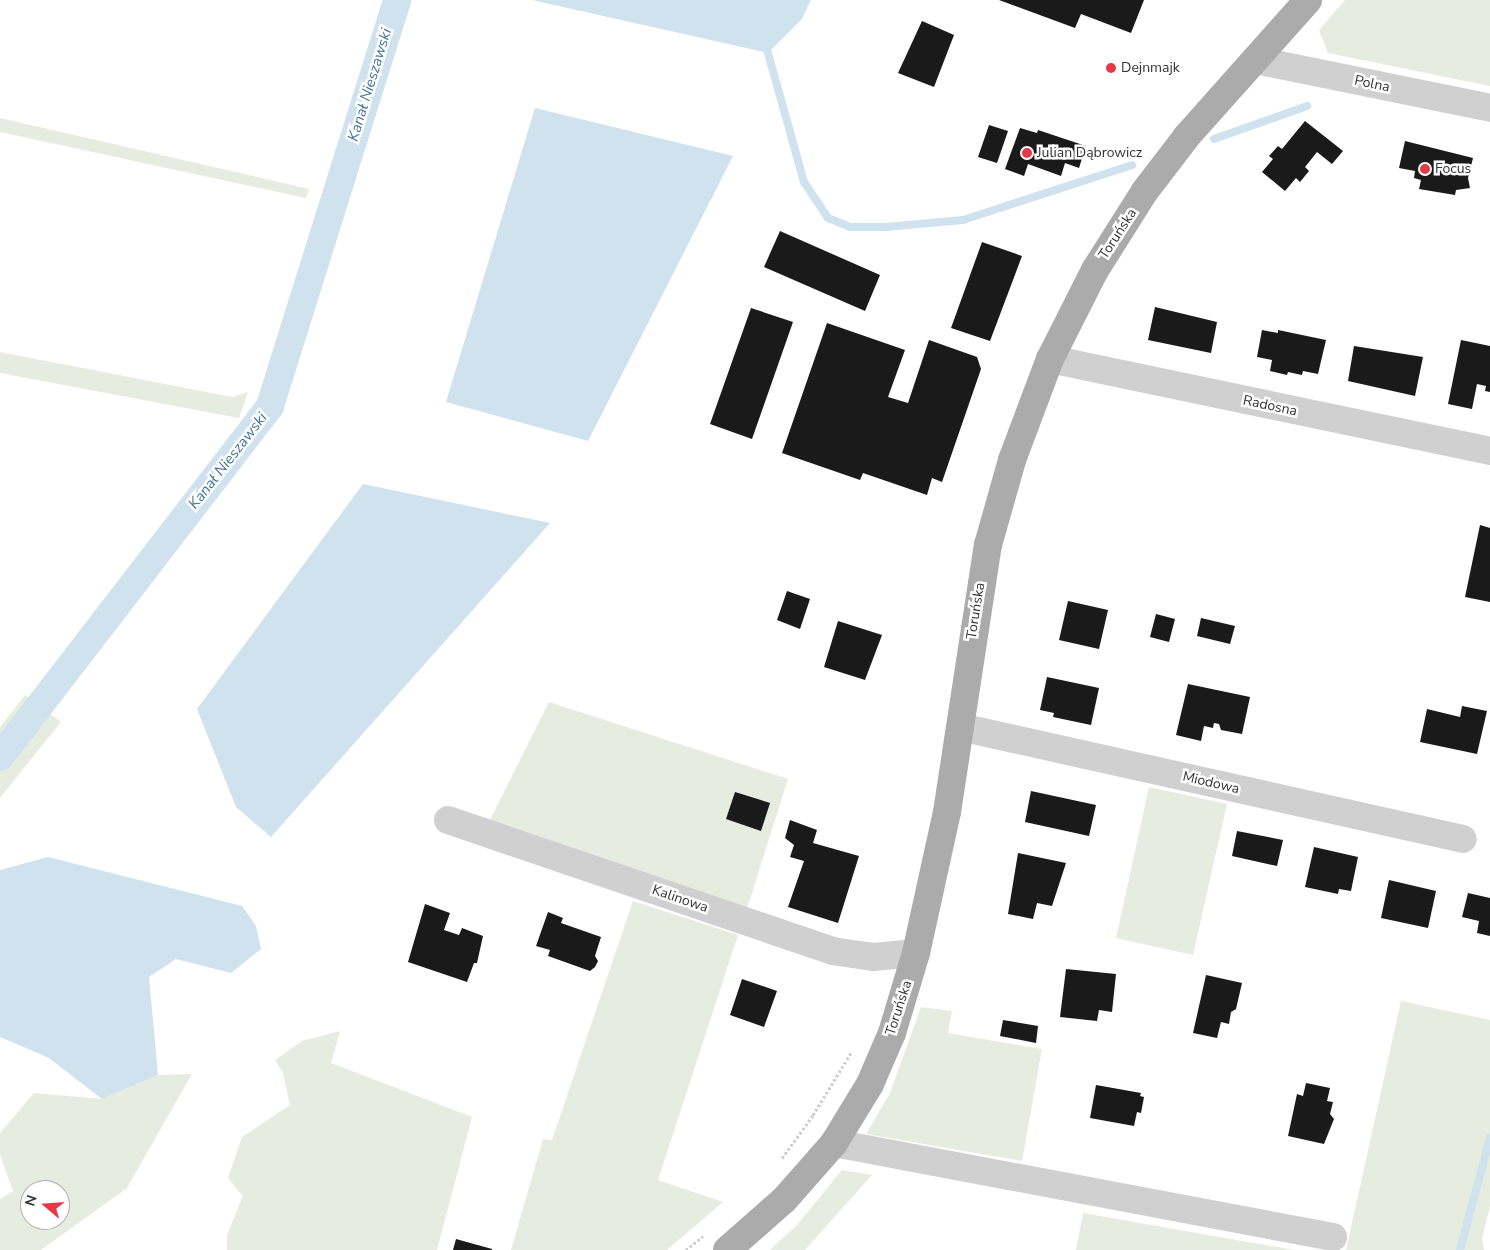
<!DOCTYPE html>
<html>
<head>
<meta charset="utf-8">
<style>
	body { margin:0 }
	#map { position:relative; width:1490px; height:1250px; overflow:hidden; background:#fff; font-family:"Nunito Sans",sans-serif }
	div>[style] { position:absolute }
	.green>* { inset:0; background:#e6ecdf }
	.water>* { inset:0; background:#cfe2ee }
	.stream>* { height:8px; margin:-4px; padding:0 4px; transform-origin:4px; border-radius:4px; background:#cfe2ee }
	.canal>* { height:28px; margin:-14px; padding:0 14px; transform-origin:14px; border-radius:14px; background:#cfe2ee }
	.building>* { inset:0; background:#1a1a1a }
	.path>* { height:3px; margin-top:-1.5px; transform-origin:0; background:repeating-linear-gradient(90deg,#cdcdcd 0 2.5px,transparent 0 5px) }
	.minor>* { height:28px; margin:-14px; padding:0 14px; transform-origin:14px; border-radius:14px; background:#d0d0d0 }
	.major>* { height:28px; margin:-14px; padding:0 14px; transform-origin:14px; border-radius:14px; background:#ababab }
	.dots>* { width:14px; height:14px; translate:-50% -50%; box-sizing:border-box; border:2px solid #fff; border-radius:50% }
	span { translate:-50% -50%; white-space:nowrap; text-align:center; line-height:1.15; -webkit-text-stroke:5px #fff; paint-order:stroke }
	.poi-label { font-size:14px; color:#333 }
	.left { translate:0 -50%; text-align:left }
	.street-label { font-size:14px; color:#333 }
	.water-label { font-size:15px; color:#3f7597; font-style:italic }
	.north { position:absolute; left:20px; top:1180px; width:50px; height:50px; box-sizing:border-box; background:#fff; border:1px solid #adadad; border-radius:50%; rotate:288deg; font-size:14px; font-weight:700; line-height:20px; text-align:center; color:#333 }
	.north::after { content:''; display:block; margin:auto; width:18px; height:22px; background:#e63946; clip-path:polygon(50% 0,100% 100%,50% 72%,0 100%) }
</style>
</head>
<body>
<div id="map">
	<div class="green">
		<div style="clip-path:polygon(1345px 0,1490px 0,1490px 86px,1328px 53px,1319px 30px)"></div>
		<div style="clip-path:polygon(0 118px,309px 189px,306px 198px,0 132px)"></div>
		<div style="clip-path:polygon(0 352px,232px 397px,248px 392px,239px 418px,0 373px)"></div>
		<div style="clip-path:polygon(25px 695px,61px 722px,0 798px,0 727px)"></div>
		<div style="clip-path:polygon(549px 702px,788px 779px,746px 912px,490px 820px)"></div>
		<div style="clip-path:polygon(1149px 787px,1227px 804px,1193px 955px,1116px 938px)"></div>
		<div style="clip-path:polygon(633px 901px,738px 935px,658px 1180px,723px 1202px,667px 1250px,511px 1250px,543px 1139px,552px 1140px)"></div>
		<div style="clip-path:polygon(1401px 1001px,1490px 1020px,1490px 1206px,1482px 1239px,1484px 1250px,1346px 1250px)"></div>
		<div style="clip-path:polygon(921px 1007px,952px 1011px,948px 1033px,1042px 1049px,1022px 1161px,866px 1134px,890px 1093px)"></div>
		<div style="clip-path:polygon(340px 1031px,331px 1063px,472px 1117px,437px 1250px,227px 1250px,227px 1235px,243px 1196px,228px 1178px,242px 1137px,290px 1105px,283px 1073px,275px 1060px,302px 1041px)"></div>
		<div style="clip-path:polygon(evenodd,192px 1074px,127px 1188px,41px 1250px,0 1250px,0 1199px,13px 1191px,0 1155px,0 1133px,34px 1093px,102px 1099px,158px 1075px,192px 1074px,30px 1190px,60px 1190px,60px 1220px,30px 1220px,30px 1190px)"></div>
		<div style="clip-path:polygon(842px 1170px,872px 1175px,805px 1250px,770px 1250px,797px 1225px)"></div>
		<div style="clip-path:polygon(1083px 1213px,1294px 1250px,1295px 1250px,1076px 1250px)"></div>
	</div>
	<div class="water">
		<div style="clip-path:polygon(532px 0,811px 0,802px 19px,768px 53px)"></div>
		<div style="clip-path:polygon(535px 108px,733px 156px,588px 441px,446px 402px)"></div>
		<div style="clip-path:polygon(363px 484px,550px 523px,271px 837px,236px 807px,197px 709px)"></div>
		<div style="clip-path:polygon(48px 857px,242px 906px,256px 926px,261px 949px,231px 973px,176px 959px,149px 977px,158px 1075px,102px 1099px,49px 1058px,0 1037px,0 870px)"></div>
	</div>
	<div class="stream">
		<div style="left:768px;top:53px;width:134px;rotate:74.4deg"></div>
		<div style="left:804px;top:182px;width:43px;rotate:56.3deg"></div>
		<div style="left:828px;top:218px;width:24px;rotate:22deg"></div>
		<div style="left:850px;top:227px;width:36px"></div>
		<div style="left:886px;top:227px;width:77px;rotate:-5.2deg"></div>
		<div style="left:963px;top:220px;width:178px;rotate:-18deg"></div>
		<div style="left:1214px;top:139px;width:99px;rotate:-19.5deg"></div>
		<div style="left:1460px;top:1250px;width:116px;rotate:-75deg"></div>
	</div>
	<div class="canal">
		<div style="left:0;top:757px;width:443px;rotate:-52.4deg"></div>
		<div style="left:270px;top:406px;width:425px;rotate:-72.6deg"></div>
	</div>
	<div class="building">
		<div style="clip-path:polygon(999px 0,1144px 0,1131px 33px,1081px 14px,1075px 28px)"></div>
		<div style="clip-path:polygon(922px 21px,954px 35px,934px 87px,898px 73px)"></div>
		<div style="clip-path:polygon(1305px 121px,1343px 151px,1332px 164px,1317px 152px,1305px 167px,1309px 171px,1300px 182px,1296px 178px,1285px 191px,1262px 172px,1273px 159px,1269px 156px,1278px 146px,1282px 149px)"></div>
		<div style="clip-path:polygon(989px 125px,1008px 131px,997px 163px,978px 157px)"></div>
		<div style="clip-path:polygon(1020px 128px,1037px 133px,1038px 130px,1086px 146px,1079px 168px,1065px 163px,1061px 176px,1028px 164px,1024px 176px,1005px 169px)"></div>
		<div style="clip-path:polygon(1405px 141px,1473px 158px,1468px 178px,1470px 188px,1456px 190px,1455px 195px,1419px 189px,1421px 180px,1414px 178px,1415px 171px,1399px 168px)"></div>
		<div style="clip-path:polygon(780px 231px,880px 275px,865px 311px,764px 267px)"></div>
		<div style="clip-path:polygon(982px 242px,1022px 256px,990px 341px,951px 328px)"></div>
		<div style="clip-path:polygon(1155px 307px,1217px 322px,1211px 353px,1148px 340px)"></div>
		<div style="clip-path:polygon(751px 308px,793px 322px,752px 439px,710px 424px)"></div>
		<div style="clip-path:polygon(827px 323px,905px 350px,888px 397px,908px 403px,929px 340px,977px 357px,981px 369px,942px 482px,932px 478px,927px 495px,863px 473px,860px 480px,782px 453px)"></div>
		<div style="clip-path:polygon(1262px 330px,1278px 333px,1278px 330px,1326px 340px,1318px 374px,1303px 371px,1302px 375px,1288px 372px,1287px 375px,1270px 371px,1272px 360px,1257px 357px)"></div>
		<div style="clip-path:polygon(1461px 340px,1490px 346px,1490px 392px,1485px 391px,1486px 386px,1477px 384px,1472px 409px,1448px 404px)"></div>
		<div style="clip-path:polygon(1354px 346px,1423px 357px,1415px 396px,1348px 381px)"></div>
		<div style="clip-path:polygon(1480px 525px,1490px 528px,1490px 602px,1465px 597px)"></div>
		<div style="clip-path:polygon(787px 591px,810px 599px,800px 629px,777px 620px)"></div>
		<div style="clip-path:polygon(1068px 601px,1108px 610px,1099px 649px,1059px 640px)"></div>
		<div style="clip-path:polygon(1156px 614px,1175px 619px,1169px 642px,1150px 637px)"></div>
		<div style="clip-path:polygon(1201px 618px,1235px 626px,1230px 644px,1197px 636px)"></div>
		<div style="clip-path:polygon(838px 621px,882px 635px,865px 680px,824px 667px)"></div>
		<div style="clip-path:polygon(1047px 677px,1099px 688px,1091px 725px,1053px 717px,1054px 713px,1040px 710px)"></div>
		<div style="clip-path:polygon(1188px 684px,1250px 697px,1242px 734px,1221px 730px,1219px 724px,1214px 723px,1213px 728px,1204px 726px,1201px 741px,1176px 735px)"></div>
		<div style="clip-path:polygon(1462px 706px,1487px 711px,1477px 754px,1420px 742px,1427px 709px,1460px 717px)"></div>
		<div style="clip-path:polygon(1031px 791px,1096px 805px,1089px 836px,1025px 822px)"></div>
		<div style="clip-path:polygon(735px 792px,770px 803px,761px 831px,726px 819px)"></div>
		<div style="clip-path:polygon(790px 820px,817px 830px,813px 843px,859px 856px,838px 923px,788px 907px,804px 861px,790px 857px,794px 845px,785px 838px)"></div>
		<div style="clip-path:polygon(1237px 831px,1283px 840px,1277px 866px,1232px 856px)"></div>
		<div style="clip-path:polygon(1314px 847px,1358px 857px,1351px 891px,1339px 889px,1338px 894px,1305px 887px)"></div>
		<div style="clip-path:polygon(1018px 853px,1066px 863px,1052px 906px,1037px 903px,1033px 919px,1008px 914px)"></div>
		<div style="clip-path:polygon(1389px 880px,1436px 891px,1428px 928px,1381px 918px)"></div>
		<div style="clip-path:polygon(1468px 893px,1490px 898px,1490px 936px,1477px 933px,1479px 921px,1462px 917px)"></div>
		<div style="clip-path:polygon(425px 904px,450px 913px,444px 930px,459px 935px,462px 928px,483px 936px,477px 963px,474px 963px,467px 982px,408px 962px)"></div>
		<div style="clip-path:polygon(548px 912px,563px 918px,561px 923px,601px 937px,595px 956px,598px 961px,595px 967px,590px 971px,548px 956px,550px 950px,536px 946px)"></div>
		<div style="clip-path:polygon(1066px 969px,1116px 974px,1112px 1012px,1099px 1010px,1097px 1021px,1060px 1017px)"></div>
		<div style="clip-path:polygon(1206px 975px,1242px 983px,1236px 1009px,1231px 1012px,1229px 1024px,1221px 1022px,1217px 1038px,1193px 1033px)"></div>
		<div style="clip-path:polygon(742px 979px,777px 991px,764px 1027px,730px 1015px)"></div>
		<div style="clip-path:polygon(1003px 1020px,1038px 1026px,1036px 1043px,1000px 1036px)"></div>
		<div style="clip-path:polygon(1306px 1083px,1330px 1088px,1327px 1101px,1333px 1102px,1330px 1114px,1334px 1119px,1324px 1144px,1288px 1136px,1297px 1094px,1303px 1096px)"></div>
		<div style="clip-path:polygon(1096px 1085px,1141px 1093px,1140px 1096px,1144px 1097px,1141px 1113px,1137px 1112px,1134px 1126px,1090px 1118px)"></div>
		<div style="clip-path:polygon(456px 1239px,492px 1249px,492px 1250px,453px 1250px)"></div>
	</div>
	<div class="path">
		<div style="left:782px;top:1158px;width:53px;rotate:-54.2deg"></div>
		<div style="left:813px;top:1115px;width:75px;rotate:-58.6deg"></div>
		<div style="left:686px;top:1250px;width:22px;rotate:-39deg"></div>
	</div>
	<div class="minor">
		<div style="left:1255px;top:60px;width:240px;rotate:11.5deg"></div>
		<div style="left:1050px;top:359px;width:450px;rotate:11.8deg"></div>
		<div style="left:960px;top:727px;width:515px;rotate:12.55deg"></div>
		<div style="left:448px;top:820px;width:406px;rotate:18.8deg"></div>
		<div style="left:832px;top:951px;width:41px;rotate:8.3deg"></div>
		<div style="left:873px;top:957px;width:43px;rotate:-5.3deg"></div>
		<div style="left:834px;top:1143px;width:508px;rotate:10.67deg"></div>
	</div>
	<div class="major">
		<div style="left:727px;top:1250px;width:76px;rotate:-41.3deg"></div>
		<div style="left:784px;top:1200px;width:76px;rotate:-48.7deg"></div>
		<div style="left:834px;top:1143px;width:69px;rotate:-58.6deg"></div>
		<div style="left:870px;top:1084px;width:56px;rotate:-66.7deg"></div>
		<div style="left:892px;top:1033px;width:84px;rotate:-73.3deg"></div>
		<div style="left:916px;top:953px;width:144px;rotate:-77.6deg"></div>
		<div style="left:947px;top:812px;width:270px;rotate:-81.3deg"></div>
		<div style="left:988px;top:545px;width:88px;rotate:-74.2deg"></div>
		<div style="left:1012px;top:460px;width:108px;rotate:-69.4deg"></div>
		<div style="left:1050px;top:359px;width:100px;rotate:-63.2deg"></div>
		<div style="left:1095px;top:270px;width:93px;rotate:-57.7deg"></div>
		<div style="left:1145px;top:191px;width:69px;rotate:-52.6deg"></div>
		<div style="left:1187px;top:136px;width:182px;rotate:-48.3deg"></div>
	</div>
	<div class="dots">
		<div style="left:1111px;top:68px;background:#e63946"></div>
		<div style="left:1027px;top:153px;background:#e63946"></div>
		<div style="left:1425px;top:169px;background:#e63946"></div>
	</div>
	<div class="poi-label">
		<span class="left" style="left:1121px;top:68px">Dejnmajk</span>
		<span class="left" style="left:1037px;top:153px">Julian Dąbrowicz</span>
		<span class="left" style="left:1435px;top:169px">Focus</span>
	</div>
	<div class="street-label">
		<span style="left:1372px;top:84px;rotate:12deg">Polna</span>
		<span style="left:1118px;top:234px;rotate:-57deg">Toruńska</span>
		<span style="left:1270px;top:406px;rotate:12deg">Radosna</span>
		<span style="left:976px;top:611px;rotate:-81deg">Toruńska</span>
		<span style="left:1211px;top:783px;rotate:13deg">Miodowa</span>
		<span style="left:680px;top:899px;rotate:19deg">Kalinowa</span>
		<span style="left:899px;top:1008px;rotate:-72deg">Toruńska</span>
	</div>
	<div class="water-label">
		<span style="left:370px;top:85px;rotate:-73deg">Kanał Nieszawski</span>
		<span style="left:228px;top:461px;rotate:-52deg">Kanał Nieszawski</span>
	</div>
	<div class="north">N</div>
</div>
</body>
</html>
